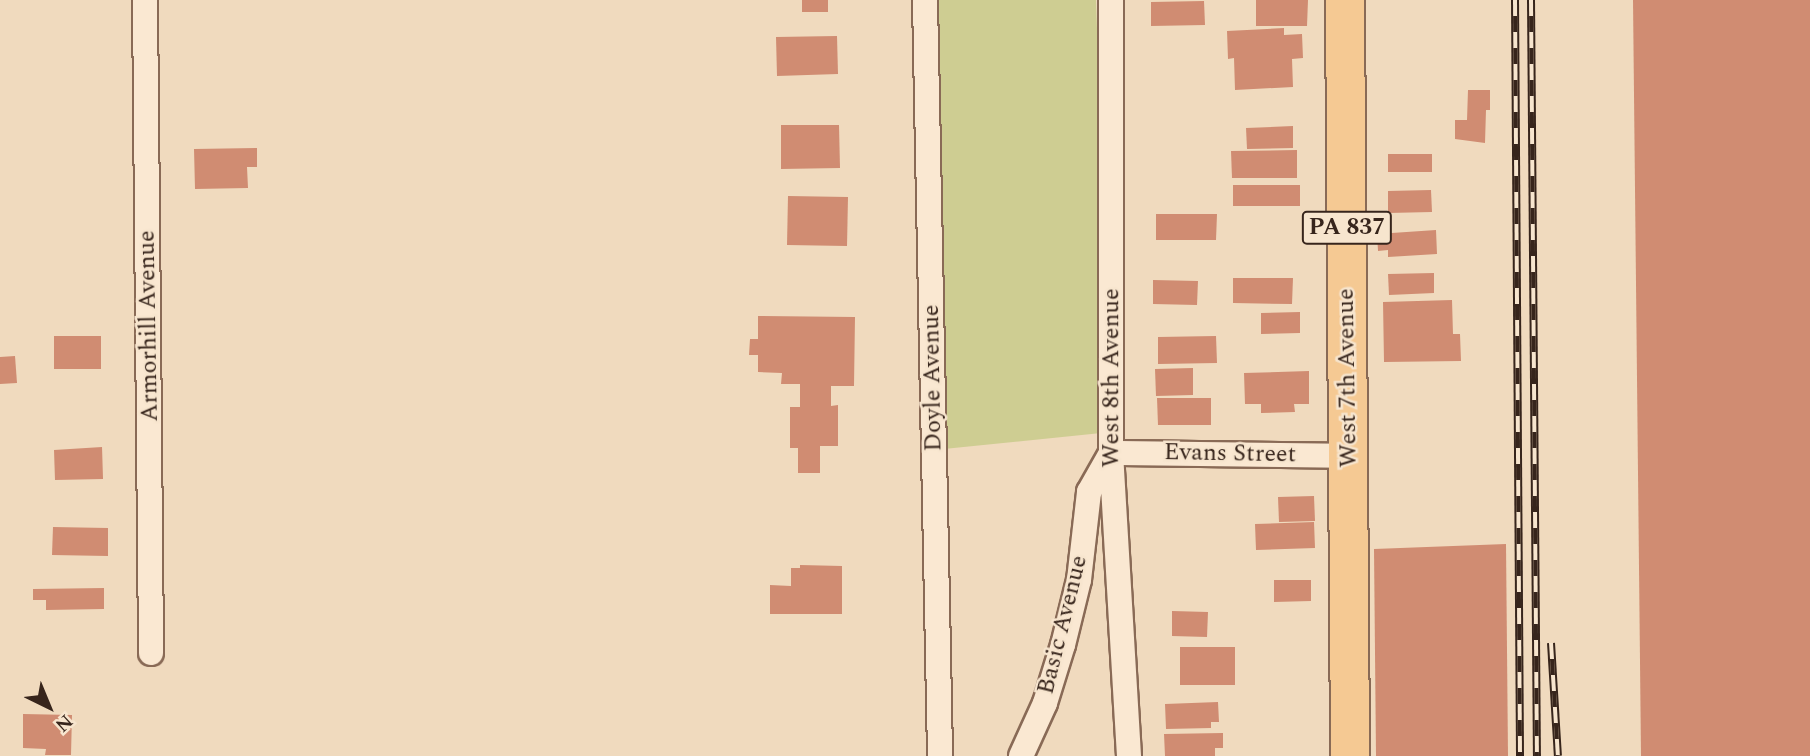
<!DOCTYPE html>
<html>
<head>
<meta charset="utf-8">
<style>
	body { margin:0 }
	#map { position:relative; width:1810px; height:756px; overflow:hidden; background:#f0dabe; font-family:Spectral,serif }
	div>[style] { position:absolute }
	.green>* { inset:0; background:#cecd92 }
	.building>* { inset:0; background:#d08c72 }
	.roads { filter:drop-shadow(2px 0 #896a56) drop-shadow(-2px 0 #896a56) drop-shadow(0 2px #896a56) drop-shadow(0 -2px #896a56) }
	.minor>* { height:24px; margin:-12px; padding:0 12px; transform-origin:12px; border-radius:12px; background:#fae8d2 }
	.primary>* { height:38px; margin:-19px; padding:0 19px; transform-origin:19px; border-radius:19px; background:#f5c993 }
	.rail>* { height:8px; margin-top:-4px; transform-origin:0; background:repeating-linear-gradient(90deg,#f7e5ce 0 16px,#37251c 0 32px); box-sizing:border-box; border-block:2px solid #37251c }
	span { translate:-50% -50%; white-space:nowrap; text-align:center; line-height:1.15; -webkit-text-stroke:5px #f7e5ce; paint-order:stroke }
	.shield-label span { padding:2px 5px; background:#f7e5ce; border:2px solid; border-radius:5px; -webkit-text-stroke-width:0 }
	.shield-label { font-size:23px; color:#37251c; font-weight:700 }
	.street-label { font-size:24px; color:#37251c }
	.north { position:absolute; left:14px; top:672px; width:70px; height:70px; -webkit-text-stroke:5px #f7e5ce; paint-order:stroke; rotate:137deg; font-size:19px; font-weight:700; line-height:28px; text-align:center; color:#37251c }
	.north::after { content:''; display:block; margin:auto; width:24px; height:32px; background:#37251c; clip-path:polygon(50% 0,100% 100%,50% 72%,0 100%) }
</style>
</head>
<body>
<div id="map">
	<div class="green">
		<div style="clip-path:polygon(924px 0,1096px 0,1111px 432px,934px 450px)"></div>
	</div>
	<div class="building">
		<div style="clip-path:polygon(802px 0,828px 0,828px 12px,802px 12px)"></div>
		<div style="clip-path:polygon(1256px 0,1308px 0,1307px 26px,1256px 26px)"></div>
		<div style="clip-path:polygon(1633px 0,1810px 0,1810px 756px,1641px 756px)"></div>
		<div style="clip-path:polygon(1204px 1px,1205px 25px,1151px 26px,1151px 2px)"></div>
		<div style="clip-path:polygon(1284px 28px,1284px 35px,1302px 34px,1303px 58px,1292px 59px,1293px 87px,1235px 90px,1234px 58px,1228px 59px,1227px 31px)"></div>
		<div style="clip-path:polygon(837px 36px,838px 74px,777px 76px,776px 37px)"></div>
		<div style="clip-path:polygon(1468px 90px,1490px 90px,1490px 110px,1486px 110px,1485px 143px,1455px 139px,1455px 120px,1467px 120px)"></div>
		<div style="clip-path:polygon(781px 125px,839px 125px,840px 168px,781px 169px)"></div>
		<div style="clip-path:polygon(1293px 126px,1293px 148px,1247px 149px,1246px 128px)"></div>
		<div style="clip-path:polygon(257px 148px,257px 167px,247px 167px,248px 188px,195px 189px,194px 149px)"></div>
		<div style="clip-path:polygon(1297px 150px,1297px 178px,1232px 178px,1231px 151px)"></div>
		<div style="clip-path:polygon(1388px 154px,1432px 154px,1432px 172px,1388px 172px)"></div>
		<div style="clip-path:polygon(1233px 185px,1300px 185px,1300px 206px,1233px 206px)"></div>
		<div style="clip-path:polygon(1431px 190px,1432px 212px,1388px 213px,1388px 191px)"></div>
		<div style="clip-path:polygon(788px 196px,848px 197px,847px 246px,787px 245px)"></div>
		<div style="clip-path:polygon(1156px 214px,1217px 214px,1216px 240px,1156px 240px)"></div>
		<div style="clip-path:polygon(1436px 230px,1437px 254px,1388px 257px,1388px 250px,1378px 251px,1377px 234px)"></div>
		<div style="clip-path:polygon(1434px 273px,1434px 293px,1389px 295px,1388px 274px)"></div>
		<div style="clip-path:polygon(1233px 278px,1293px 278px,1292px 304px,1233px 303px)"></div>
		<div style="clip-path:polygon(1153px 280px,1198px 281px,1197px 305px,1153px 304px)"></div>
		<div style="clip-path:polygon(1452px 300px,1453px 334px,1460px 334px,1461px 361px,1384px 362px,1383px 302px)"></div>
		<div style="clip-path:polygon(1300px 312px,1300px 333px,1261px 334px,1261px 313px)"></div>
		<div style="clip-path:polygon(758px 316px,855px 317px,854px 386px,831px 386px,831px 406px,838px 405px,838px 446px,820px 446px,820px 473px,798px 473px,798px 448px,790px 448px,790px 407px,800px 407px,800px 384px,781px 384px,782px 373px,758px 372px,758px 355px,749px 355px,750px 339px,758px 339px)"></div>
		<div style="clip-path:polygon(54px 336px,101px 336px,101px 369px,54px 369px)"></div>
		<div style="clip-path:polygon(1216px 336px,1217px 363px,1158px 364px,1158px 337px)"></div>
		<div style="clip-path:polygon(15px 356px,17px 383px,0 384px,0 357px)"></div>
		<div style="clip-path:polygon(1193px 368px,1193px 395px,1156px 396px,1155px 369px)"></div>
		<div style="clip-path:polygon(1309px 371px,1309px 404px,1294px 404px,1295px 412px,1261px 413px,1261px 404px,1245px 404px,1244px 373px)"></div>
		<div style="clip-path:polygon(1157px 398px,1211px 398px,1211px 425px,1158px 425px)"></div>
		<div style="clip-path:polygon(102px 447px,103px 479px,55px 480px,54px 450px)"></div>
		<div style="clip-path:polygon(1314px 496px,1315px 521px,1279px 522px,1278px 497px)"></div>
		<div style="clip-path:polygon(1314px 522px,1315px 548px,1256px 550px,1255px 524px)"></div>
		<div style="clip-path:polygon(53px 527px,108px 528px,108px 556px,52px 555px)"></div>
		<div style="clip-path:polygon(1506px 544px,1508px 756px,1376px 756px,1374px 549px)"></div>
		<div style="clip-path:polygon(800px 565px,842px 566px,842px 614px,770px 614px,770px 585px,791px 586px,791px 568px,800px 568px)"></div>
		<div style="clip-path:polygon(1274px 580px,1311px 580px,1311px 601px,1274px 602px)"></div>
		<div style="clip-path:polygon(104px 588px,104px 609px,46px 610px,46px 600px,33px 600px,33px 589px)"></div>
		<div style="clip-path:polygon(1172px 611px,1208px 612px,1207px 637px,1172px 636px)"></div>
		<div style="clip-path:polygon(1180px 647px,1235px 647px,1235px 685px,1180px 685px)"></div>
		<div style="clip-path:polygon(1218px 702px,1219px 722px,1211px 722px,1211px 728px,1166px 729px,1165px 704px)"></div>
		<div style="clip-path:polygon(23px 714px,72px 715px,71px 755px,45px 755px,46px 749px,23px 748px)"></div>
		<div style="clip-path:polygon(1223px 733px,1223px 748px,1215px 748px,1215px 756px,1165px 756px,1164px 734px)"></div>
	</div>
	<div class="roads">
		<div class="minor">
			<div style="left:145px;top:0;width:653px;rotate:89.47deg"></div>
			<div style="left:925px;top:0;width:756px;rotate:88.86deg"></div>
			<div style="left:1111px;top:0;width:453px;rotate:90deg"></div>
			<div style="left:1111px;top:453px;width:304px;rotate:86.6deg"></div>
			<div style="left:1021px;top:756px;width:58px;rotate:-65.6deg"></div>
			<div style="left:1045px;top:703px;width:61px;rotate:-72.8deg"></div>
			<div style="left:1063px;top:645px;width:67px;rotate:-76.2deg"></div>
			<div style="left:1079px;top:580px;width:89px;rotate:-83.5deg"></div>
			<div style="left:1089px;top:492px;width:45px;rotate:-60.6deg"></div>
			<div style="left:1111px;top:453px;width:238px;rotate:0.7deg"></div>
		</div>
		<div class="primary">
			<div style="left:1345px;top:0;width:756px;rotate:89.62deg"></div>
		</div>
	</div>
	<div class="rail">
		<div style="left:1515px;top:0;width:756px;rotate:89.62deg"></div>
		<div style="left:1531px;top:0;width:756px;rotate:89.55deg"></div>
		<div style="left:1551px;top:643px;width:113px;rotate:86.5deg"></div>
	</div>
	<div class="shield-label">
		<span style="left:1347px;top:228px">PA 837</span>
	</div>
	<div class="street-label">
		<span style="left:149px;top:326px;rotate:-91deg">Armorhill Avenue</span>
		<span style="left:933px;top:378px;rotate:-91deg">Doyle Avenue</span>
		<span style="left:1112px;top:378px;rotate:-90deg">West 8th Avenue</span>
		<span style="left:1348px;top:378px;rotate:-91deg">West 7th Avenue</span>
		<span style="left:1230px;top:454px;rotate:1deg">Evans Street</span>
		<span style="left:1063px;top:625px;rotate:-76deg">Basic Avenue</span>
	</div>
	<div class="north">N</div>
</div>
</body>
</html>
